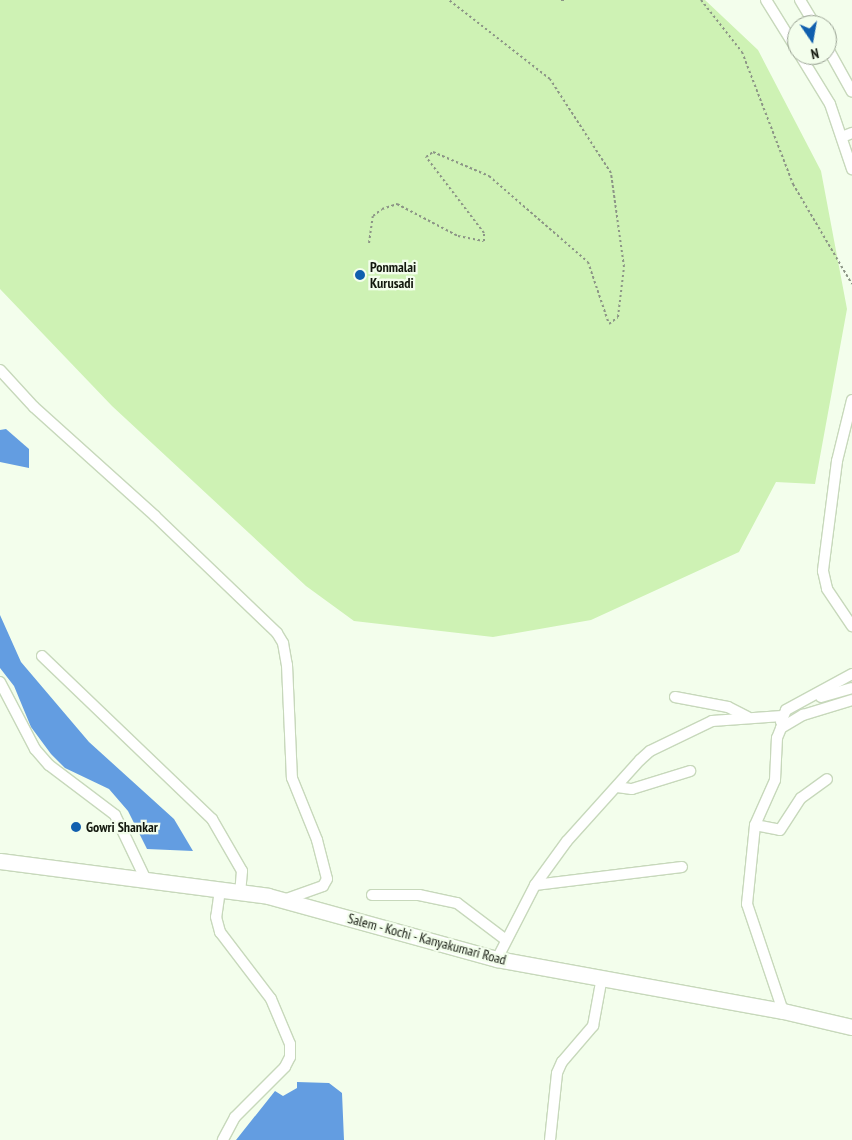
<!DOCTYPE html>
<html>
<head>
<meta charset="utf-8">
<style>
	body { margin:0 }
	#map { position:relative; width:852px; height:1140px; overflow:hidden; background:#f3feec; font-family:"PT Sans Narrow",sans-serif }
	div>[style] { position:absolute }
	.green>* { inset:0; background:#cef2b4 }
	.water>* { inset:0; background:#639de1 }
	.path>* { height:2px; margin-top:-1px; transform-origin:0; background:repeating-linear-gradient(90deg,#8c9586 0 2.5px,transparent 0 5px) }
	.roads { filter:drop-shadow(1px 0 #c7d8bb) drop-shadow(-1px 0 #c7d8bb) drop-shadow(0 1px #c7d8bb) drop-shadow(0 -1px #c7d8bb) }
	.minor>* { height:10px; margin:-5px; padding:0 5px; transform-origin:5px; border-radius:5px; background:#fff }
	.highway>* { height:15px; margin:-7.5px; padding:0 7.5px; transform-origin:7.5px; border-radius:7.5px; background:#fff }
	.dots>* { width:14px; height:14px; translate:-50% -50%; box-sizing:border-box; border:2px solid #f3feec; border-radius:50% }
	span { translate:-50% -50%; white-space:nowrap; text-align:center; line-height:1.15; -webkit-text-stroke:4.5px #f3feec; paint-order:stroke }
	.poi-label { font-size:14px; color:#13180e; font-weight:700 }
	.left { translate:0 -50%; text-align:left }
	.street-label { font-size:14px; color:#13180e }
	.north { position:absolute; left:787px; top:15px; width:50px; height:50px; box-sizing:border-box; background:#f3feec; border:1px solid #99a293; border-radius:50%; rotate:168deg; font-size:14px; font-weight:700; line-height:20px; text-align:center; color:#13180e }
	.north::after { content:''; display:block; margin:auto; width:18px; height:22px; background:#105fae; clip-path:polygon(50% 0,100% 100%,50% 72%,0 100%) }
</style>
</head>
<body>
<div id="map">
	<div class="green">
		<div style="clip-path:polygon(0 0,705px 0,758px 50px,821px 171px,847px 309px,815px 484px,776px 482px,739px 552px,591px 620px,493px 637px,354px 621px,306px 586px,112px 406px,0 289px)"></div>
	</div>
	<div class="water">
		<div style="clip-path:polygon(6px 429px,29px 449px,29px 468px,0 462px,0 430px)"></div>
		<div style="clip-path:polygon(0 615px,21px 662px,89px 742px,174px 819px,193px 851px,147px 849px,128px 811px,109px 789px,65px 768px,51px 754px,31px 727px,14px 686px,0 668px)"></div>
		<div style="clip-path:polygon(297px 1082px,329px 1083px,342px 1093px,344px 1140px,236px 1140px,275px 1091px,283px 1096px,297px 1088px)"></div>
	</div>
	<div class="path">
		<div style="left:561px;top:0;width:3px"></div>
		<div style="left:701px;top:0;width:66px;rotate:51.7deg"></div>
		<div style="left:742px;top:52px;width:142px;rotate:68.9deg"></div>
		<div style="left:793px;top:184px;width:116px;rotate:59.5deg"></div>
		<div style="left:369px;top:243px;width:27px;rotate:-82deg"></div>
		<div style="left:373px;top:216px;width:11px;rotate:-38deg"></div>
		<div style="left:382px;top:209px;width:16px;rotate:-18deg"></div>
		<div style="left:397px;top:204px;width:69px;rotate:27.7deg"></div>
		<div style="left:458px;top:236px;width:26px;rotate:11deg"></div>
		<div style="left:484px;top:241px;width:8px;rotate:-90deg"></div>
		<div style="left:484px;top:233px;width:96px;rotate:-127.3deg"></div>
		<div style="left:426px;top:157px;width:9px;rotate:-36deg"></div>
		<div style="left:433px;top:152px;width:61px;rotate:23.2deg"></div>
		<div style="left:489px;top:176px;width:131px;rotate:41deg"></div>
		<div style="left:588px;top:262px;width:65px;rotate:71.3deg"></div>
		<div style="left:609px;top:324px;width:11px;rotate:-38deg"></div>
		<div style="left:618px;top:317px;width:50px;rotate:-83.2deg"></div>
		<div style="left:624px;top:267px;width:95px;rotate:-97.9deg"></div>
		<div style="left:611px;top:173px;width:112px;rotate:-123deg"></div>
		<div style="left:550px;top:79px;width:128px;rotate:-142deg"></div>
	</div>
	<div class="roads">
		<div class="minor">
			<div style="left:766px;top:0;width:59px;rotate:58.2deg"></div>
			<div style="left:800px;top:0;width:29px;rotate:59deg"></div>
			<div style="left:827px;top:47px;width:51px;rotate:60.9deg"></div>
			<div style="left:800px;top:55px;width:57px;rotate:58.5deg"></div>
			<div style="left:830px;top:104px;width:69px;rotate:71.3deg"></div>
			<div style="left:842px;top:137px;width:11px;rotate:-22deg"></div>
			<div style="left:0;top:370px;width:50px;rotate:47.4deg"></div>
			<div style="left:34px;top:407px;width:163px;rotate:42deg"></div>
			<div style="left:155px;top:516px;width:169px;rotate:43.8deg"></div>
			<div style="left:277px;top:633px;width:12px;rotate:59deg"></div>
			<div style="left:283px;top:643px;width:22px;rotate:80deg"></div>
			<div style="left:287px;top:665px;width:113px;rotate:87.5deg"></div>
			<div style="left:292px;top:778px;width:67px;rotate:68deg"></div>
			<div style="left:317px;top:840px;width:40px;rotate:75.6deg"></div>
			<div style="left:327px;top:879px;width:8px;rotate:120deg"></div>
			<div style="left:323px;top:886px;width:41px;rotate:160.3deg"></div>
			<div style="left:852px;top:400px;width:63px;rotate:103.8deg"></div>
			<div style="left:837px;top:461px;width:111px;rotate:97.3deg"></div>
			<div style="left:823px;top:571px;width:18px;rotate:77deg"></div>
			<div style="left:827px;top:589px;width:45px;rotate:56deg"></div>
			<div style="left:42px;top:656px;width:236px;rotate:43.8deg"></div>
			<div style="left:212px;top:819px;width:60px;rotate:60deg"></div>
			<div style="left:242px;top:871px;width:21px;rotate:95deg"></div>
			<div style="left:0;top:682px;width:76px;rotate:62.4deg"></div>
			<div style="left:35px;top:749px;width:21px;rotate:49deg"></div>
			<div style="left:49px;top:765px;width:83px;rotate:37.1deg"></div>
			<div style="left:115px;top:815px;width:72px;rotate:64.5deg"></div>
			<div style="left:675px;top:697px;width:54px;rotate:10.7deg"></div>
			<div style="left:728px;top:707px;width:22px;rotate:27deg"></div>
			<div style="left:821px;top:697px;width:32px;rotate:-16deg"></div>
			<div style="left:781px;top:722px;width:13px;rotate:-67deg"></div>
			<div style="left:786px;top:710px;width:75px;rotate:-28.6deg"></div>
			<div style="left:617px;top:787px;width:15px;rotate:8deg"></div>
			<div style="left:632px;top:789px;width:61px;rotate:-17.2deg"></div>
			<div style="left:755px;top:825px;width:25px;rotate:11deg"></div>
			<div style="left:780px;top:830px;width:38px;rotate:-57deg"></div>
			<div style="left:801px;top:798px;width:32px;rotate:-36deg"></div>
			<div style="left:535px;top:885px;width:148px;rotate:-7deg"></div>
			<div style="left:220px;top:890px;width:27px;rotate:98deg"></div>
			<div style="left:216px;top:917px;width:16px;rotate:75deg"></div>
			<div style="left:220px;top:932px;width:84px;rotate:52.7deg"></div>
			<div style="left:271px;top:999px;width:49px;rotate:67.1deg"></div>
			<div style="left:290px;top:1044px;width:13px;rotate:90deg"></div>
			<div style="left:290px;top:1057px;width:11px;rotate:117deg"></div>
			<div style="left:285px;top:1067px;width:71px;rotate:135deg"></div>
			<div style="left:235px;top:1117px;width:26px;rotate:118deg"></div>
			<div style="left:372px;top:895px;width:47px"></div>
			<div style="left:419px;top:895px;width:39px;rotate:12deg"></div>
			<div style="left:457px;top:903px;width:61px;rotate:37.1deg"></div>
			<div style="left:497px;top:959px;width:83px;rotate:-62.8deg"></div>
			<div style="left:535px;top:885px;width:54px;rotate:-54deg"></div>
			<div style="left:567px;top:841px;width:109px;rotate:-48deg"></div>
			<div style="left:640px;top:760px;width:13px;rotate:-42deg"></div>
			<div style="left:650px;top:751px;width:69px;rotate:-25.8deg"></div>
			<div style="left:712px;top:721px;width:70px;rotate:-4.1deg"></div>
			<div style="left:783px;top:1011px;width:113px;rotate:-108.6deg"></div>
			<div style="left:747px;top:904px;width:79px;rotate:-84.2deg"></div>
			<div style="left:755px;top:825px;width:49px;rotate:-66deg"></div>
			<div style="left:775px;top:780px;width:42px;rotate:-87.3deg"></div>
			<div style="left:777px;top:738px;width:11px;rotate:-68deg"></div>
			<div style="left:781px;top:728px;width:26px;rotate:-31deg"></div>
			<div style="left:803px;top:715px;width:51px;rotate:-17deg"></div>
			<div style="left:550px;top:1140px;width:67px;rotate:-84deg"></div>
			<div style="left:557px;top:1073px;width:12px;rotate:-66deg"></div>
			<div style="left:562px;top:1062px;width:48px;rotate:-49.3deg"></div>
			<div style="left:593px;top:1026px;width:50px;rotate:-79.6deg"></div>
		</div>
		<div class="highway">
			<div style="left:0;top:861px;width:270px;rotate:7.4deg"></div>
			<div style="left:268px;top:896px;width:238px;rotate:15.4deg"></div>
			<div style="left:497px;top:959px;width:291px;rotate:10.3deg"></div>
			<div style="left:783px;top:1011px;width:71px;rotate:13.1deg"></div>
		</div>
	</div>
	<div class="dots">
		<div style="left:360px;top:275px;background:#105fae"></div>
		<div style="left:76px;top:827px;background:#105fae"></div>
	</div>
	<div class="poi-label">
		<span class="left" style="left:370px;top:275px">Ponmalai<br>Kurusadi</span>
		<span class="left" style="left:86px;top:827px">Gowri Shankar</span>
	</div>
	<div class="street-label">
		<span style="left:427px;top:939px;rotate:15deg">Salem - Kochi - Kanyakumari Road</span>
	</div>
	<div class="north">N</div>
</div>
</body>
</html>
